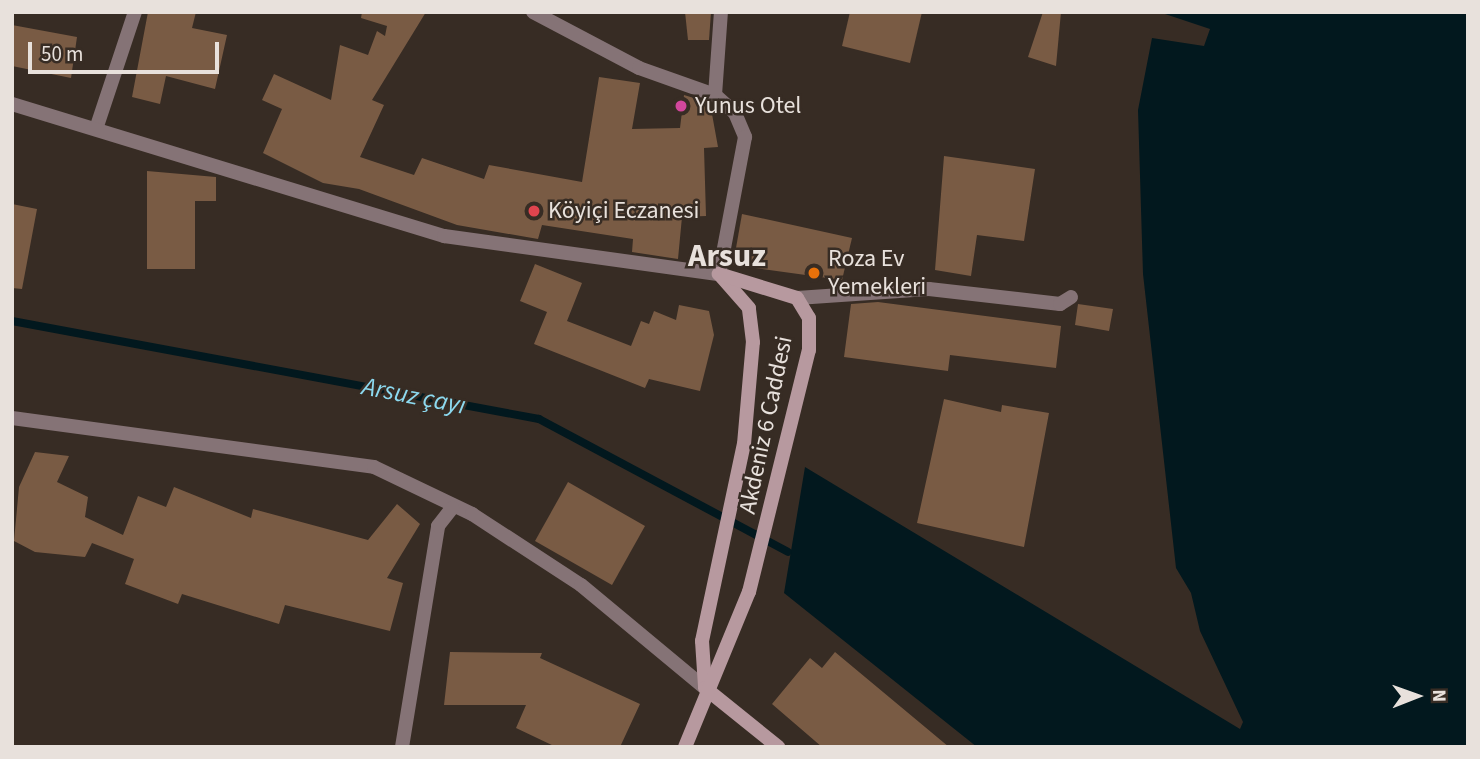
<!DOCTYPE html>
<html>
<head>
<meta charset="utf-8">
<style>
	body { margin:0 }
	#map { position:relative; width:1480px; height:759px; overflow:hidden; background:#372c24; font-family:"Source Sans 3",sans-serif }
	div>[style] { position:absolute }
	.water>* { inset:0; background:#02181e }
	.stream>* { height:8px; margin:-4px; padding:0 4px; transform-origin:4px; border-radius:4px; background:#02181e }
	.building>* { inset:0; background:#795b44 }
	.minor>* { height:14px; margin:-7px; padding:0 7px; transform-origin:7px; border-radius:7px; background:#857376 }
	.tertiary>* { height:14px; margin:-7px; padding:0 7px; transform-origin:7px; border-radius:7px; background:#857376 }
	.secondary>* { height:14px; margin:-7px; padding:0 7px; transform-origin:7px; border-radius:7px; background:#b7999f }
	.dots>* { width:19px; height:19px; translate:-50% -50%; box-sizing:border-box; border:4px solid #372c24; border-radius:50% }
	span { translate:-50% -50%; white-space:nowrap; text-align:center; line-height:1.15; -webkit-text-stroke:5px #372c24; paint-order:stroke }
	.poi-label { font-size:24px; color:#e8e1dc }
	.left { translate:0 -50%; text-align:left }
	.street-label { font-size:24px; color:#e8e1dc }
	.water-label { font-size:26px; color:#8cd9ef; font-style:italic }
	.district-label { font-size:32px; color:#e8e1dc; font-weight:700 }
	.frame { position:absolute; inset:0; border:14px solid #e8e1dc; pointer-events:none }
	.north { position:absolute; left:1382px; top:661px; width:70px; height:70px; -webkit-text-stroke:5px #372c24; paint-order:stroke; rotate:89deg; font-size:19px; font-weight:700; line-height:28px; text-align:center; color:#e8e1dc }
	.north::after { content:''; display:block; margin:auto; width:24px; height:32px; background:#e8e1dc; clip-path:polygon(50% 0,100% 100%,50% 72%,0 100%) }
	.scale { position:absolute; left:28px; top:42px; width:191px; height:32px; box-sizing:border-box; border:4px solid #e8e1dc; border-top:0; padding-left:9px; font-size:21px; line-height:24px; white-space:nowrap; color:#e8e1dc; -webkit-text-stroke:5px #372c24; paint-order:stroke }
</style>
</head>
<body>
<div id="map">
	<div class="water">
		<div style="clip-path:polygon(1159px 12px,1468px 12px,1468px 747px,977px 747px,784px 593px,805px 467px,1240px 729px,1243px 722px,1200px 631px,1191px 593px,1176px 568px,1143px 274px,1138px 110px,1152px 38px,1204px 46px,1210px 29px)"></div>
	</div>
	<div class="stream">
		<div style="left:12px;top:321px;width:536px;rotate:10.53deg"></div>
		<div style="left:539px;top:419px;width:282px;rotate:28.1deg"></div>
	</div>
	<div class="building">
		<div style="clip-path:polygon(148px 12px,196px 12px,192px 28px,227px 35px,215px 89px,166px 76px,160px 104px,132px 97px)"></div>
		<div style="clip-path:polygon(362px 12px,426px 12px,372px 100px,384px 105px,360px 157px,414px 175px,422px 158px,484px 179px,489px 165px,582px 182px,599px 77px,640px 83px,632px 129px,680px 128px,684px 95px,710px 103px,718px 147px,704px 148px,706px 216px,682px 217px,678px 259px,632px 252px,633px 239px,542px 225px,538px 239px,457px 225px,359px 189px,323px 183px,263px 153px,282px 109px,262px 100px,274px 74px,331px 100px,340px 45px,368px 55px,377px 31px,385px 36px,387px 26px,361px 18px)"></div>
		<div style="clip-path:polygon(685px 12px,711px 12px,709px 40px,688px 40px)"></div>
		<div style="clip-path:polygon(850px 12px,922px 12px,910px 63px,842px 46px)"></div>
		<div style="clip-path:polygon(1043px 12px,1061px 12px,1056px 66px,1028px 57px)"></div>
		<div style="clip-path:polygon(12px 25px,77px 37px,71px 78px,12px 66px)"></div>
		<div style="clip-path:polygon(944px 156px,1035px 169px,1024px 241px,977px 235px,971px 276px,935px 270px)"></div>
		<div style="clip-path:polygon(147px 171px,216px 177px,216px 201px,195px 201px,195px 269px,147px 269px)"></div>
		<div style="clip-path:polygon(12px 204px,37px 209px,22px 289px,12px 288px)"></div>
		<div style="clip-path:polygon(742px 214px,852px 238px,842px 280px,733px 265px)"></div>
		<div style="clip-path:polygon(535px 264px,582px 283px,567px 321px,631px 346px,641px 321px,649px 324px,654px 311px,676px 320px,679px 305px,709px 311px,714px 335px,700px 391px,649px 379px,645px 388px,534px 344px,547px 312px,520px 301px)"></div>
		<div style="clip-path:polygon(878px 302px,1061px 326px,1056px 368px,950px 355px,948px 371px,844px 357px,851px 304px)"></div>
		<div style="clip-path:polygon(1078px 304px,1113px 309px,1109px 331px,1075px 325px)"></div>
		<div style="clip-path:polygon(944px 399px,1001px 412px,1002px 405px,1049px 413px,1024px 547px,917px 523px)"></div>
		<div style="clip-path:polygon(35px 452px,69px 456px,57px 482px,88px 497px,85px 517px,123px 535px,138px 496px,166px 507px,174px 487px,251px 518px,253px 509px,368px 540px,397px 504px,420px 524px,387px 578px,403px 583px,390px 631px,285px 605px,279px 624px,182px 594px,178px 604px,125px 584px,134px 559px,92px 543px,85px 557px,35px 552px,14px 541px,19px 487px)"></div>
		<div style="clip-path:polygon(568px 482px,645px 526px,612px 585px,535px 541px)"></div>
		<div style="clip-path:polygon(450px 652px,542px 653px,540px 658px,640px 704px,620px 747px,556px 747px,516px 728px,526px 705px,444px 705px)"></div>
		<div style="clip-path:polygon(835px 652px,949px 747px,822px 747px,772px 704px,810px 658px,822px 668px)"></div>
	</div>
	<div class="minor">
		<div style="left:533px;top:12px;width:120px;rotate:27.8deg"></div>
		<div style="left:639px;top:68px;width:81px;rotate:19.6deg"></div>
		<div style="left:715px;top:95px;width:27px;rotate:42deg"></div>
		<div style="left:735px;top:113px;width:26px;rotate:67deg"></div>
		<div style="left:745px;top:137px;width:139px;rotate:100.7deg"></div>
		<div style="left:715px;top:95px;width:83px;rotate:-85.9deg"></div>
		<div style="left:96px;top:129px;width:123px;rotate:-71.6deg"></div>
		<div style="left:797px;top:298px;width:132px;rotate:-3.9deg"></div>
		<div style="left:929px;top:289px;width:132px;rotate:6.5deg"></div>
		<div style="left:1060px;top:304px;width:13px;rotate:-32deg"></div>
		<div style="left:12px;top:418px;width:365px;rotate:7.7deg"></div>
		<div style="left:374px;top:467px;width:109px;rotate:25.6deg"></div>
		<div style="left:472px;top:514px;width:130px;rotate:33.1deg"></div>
		<div style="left:581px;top:585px;width:161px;rotate:39.7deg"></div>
		<div style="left:402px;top:747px;width:224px;rotate:-80.7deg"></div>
		<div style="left:438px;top:526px;width:23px;rotate:-52deg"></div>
	</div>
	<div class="tertiary">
		<div style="left:12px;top:104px;width:452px;rotate:17deg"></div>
		<div style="left:444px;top:236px;width:278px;rotate:7.9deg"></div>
	</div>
	<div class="secondary">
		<div style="left:705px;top:686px;width:45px;rotate:-93.8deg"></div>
		<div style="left:702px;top:641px;width:201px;rotate:-78deg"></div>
		<div style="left:744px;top:444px;width:102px;rotate:-85deg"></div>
		<div style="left:753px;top:342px;width:34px;rotate:-97deg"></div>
		<div style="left:749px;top:308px;width:44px;rotate:-131.3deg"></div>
		<div style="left:705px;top:688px;width:94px;rotate:38.9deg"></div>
		<div style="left:685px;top:747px;width:168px;rotate:-67.6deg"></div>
		<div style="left:749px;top:592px;width:249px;rotate:-76.1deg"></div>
		<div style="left:809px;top:350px;width:32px;rotate:-90deg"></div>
		<div style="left:809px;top:318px;width:23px;rotate:-121deg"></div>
		<div style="left:797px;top:298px;width:82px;rotate:-162.9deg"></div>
	</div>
	<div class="dots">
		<div style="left:681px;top:106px;background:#d1479c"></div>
		<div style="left:534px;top:211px;background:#e0444e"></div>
		<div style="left:814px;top:273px;background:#e8710a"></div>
	</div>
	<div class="poi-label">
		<span class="left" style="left:695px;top:106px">Yunus Otel</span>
		<span class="left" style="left:548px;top:211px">Köyiçi Eczanesi</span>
		<span class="left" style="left:828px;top:273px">Roza Ev<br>Yemekleri</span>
	</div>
	<div class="street-label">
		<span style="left:766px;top:425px;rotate:-78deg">Akdeniz 6 Caddesi</span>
	</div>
	<div class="water-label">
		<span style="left:414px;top:396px;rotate:11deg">Arsuz çayı</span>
	</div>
	<div class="district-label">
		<span style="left:727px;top:256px">Arsuz</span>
	</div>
	<div class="frame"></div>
	<div class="north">N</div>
	<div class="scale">50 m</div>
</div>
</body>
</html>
